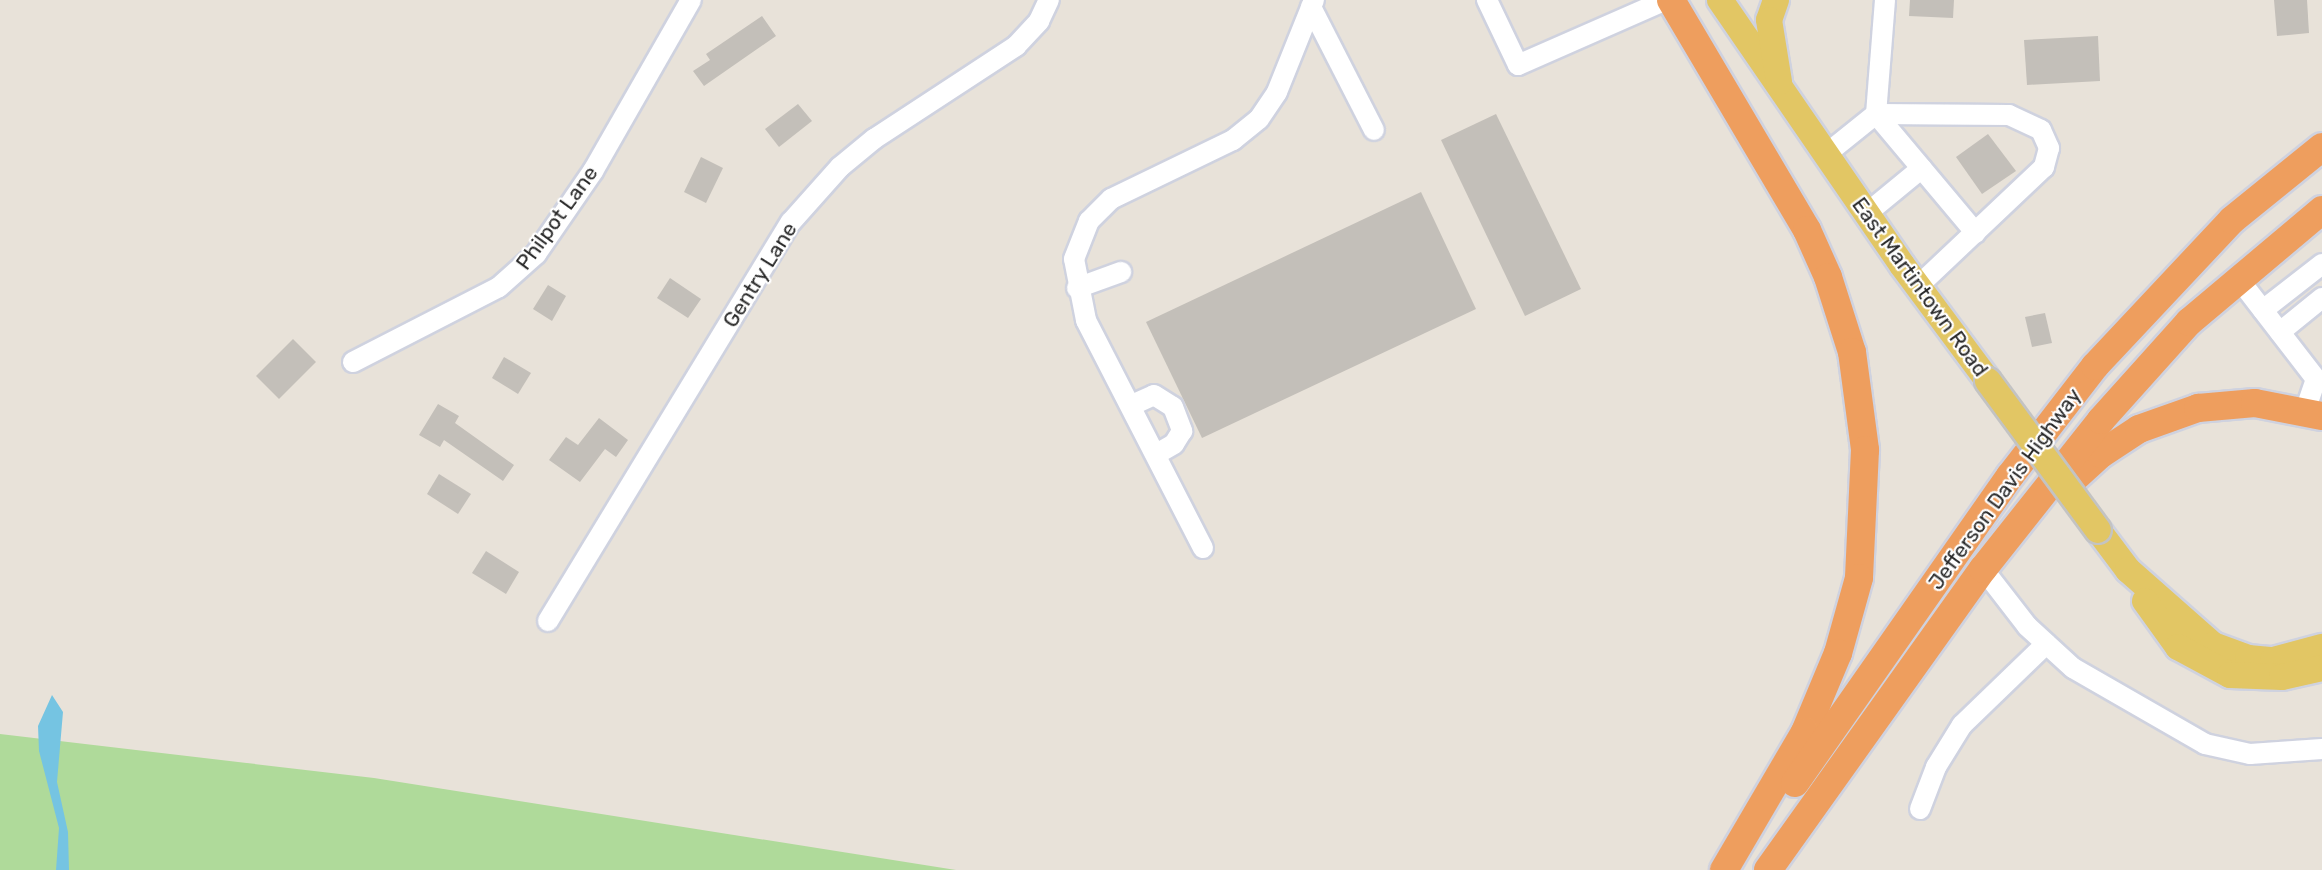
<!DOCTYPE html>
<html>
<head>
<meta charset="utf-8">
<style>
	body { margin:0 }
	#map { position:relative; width:2322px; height:870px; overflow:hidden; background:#e8e2d9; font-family:Rubik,sans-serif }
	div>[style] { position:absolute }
	.green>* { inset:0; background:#afda9a }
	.water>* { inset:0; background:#75c4e2 }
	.building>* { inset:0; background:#c3bfb9 }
	.roads { filter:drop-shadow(2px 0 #cfd2df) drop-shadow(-2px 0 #cfd2df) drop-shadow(0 2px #cfd2df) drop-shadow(0 -2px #cfd2df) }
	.minor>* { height:20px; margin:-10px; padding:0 10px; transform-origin:10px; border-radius:10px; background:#fff }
	.major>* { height:26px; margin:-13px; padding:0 13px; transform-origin:13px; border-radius:13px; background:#e2c664 }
	.highway>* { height:28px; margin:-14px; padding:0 14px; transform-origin:14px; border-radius:14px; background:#ee9e5e }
	.bridges { filter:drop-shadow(2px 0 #c3c3c3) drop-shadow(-2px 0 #c3c3c3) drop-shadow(0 2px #c3c3c3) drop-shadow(0 -2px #c3c3c3) }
	.major-bridge>* { height:26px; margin:-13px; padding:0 13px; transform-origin:13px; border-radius:13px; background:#e2c664 }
	span { translate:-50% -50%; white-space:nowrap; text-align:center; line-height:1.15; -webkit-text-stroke:4.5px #fff; paint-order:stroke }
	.street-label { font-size:21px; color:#272727 }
</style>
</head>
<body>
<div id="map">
	<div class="green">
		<div style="clip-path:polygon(0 734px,374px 778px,956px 870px,0 870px)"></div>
	</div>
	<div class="water">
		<div style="clip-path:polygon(52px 695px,63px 712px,57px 782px,68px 832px,69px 870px,56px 870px,59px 828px,39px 751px,38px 726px)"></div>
	</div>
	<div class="building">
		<div style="clip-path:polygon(1910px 0,1954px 0,1953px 18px,1909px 16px)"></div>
		<div style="clip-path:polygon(2274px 0,2307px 0,2309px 33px,2277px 36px)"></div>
		<div style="clip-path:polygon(762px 16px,776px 36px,704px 86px,693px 71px,710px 60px,706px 54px)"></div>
		<div style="clip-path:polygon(2098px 36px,2100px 81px,2027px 85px,2024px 40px)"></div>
		<div style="clip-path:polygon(798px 104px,812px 121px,779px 147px,765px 129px)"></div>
		<div style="clip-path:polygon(1496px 114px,1581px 289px,1525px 316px,1441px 140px)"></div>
		<div style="clip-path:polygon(1988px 134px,2016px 171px,1982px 194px,1956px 157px)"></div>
		<div style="clip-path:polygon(701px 157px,723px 168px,706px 203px,684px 192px)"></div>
		<div style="clip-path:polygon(1421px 192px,1476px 309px,1202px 438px,1146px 322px)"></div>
		<div style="clip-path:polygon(670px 278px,701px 299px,688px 318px,657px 298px)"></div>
		<div style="clip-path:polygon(548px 285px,566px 296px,552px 321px,533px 309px)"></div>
		<div style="clip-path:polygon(2045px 313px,2052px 343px,2032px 347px,2025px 317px)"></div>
		<div style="clip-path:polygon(293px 339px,316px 362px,279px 399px,256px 376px)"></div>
		<div style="clip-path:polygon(504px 357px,531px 373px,518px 394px,492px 378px)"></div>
		<div style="clip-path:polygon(438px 404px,459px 416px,455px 423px,514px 465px,503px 481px,444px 440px,440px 447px,419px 435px)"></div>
		<div style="clip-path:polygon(599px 418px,628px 440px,616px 457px,605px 449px,580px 482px,549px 460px,566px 437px,578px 445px)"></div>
		<div style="clip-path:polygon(439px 474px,471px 494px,458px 514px,427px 494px)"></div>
		<div style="clip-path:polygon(486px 551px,519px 572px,506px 594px,472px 573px)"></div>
	</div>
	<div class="roads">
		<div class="minor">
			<div style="left:1487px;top:0;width:72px;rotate:64.5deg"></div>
			<div style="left:1518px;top:65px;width:162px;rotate:-23.7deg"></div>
			<div style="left:1885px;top:0;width:114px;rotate:94.5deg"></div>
			<div style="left:1876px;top:114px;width:155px;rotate:50deg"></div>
			<div style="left:1311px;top:7px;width:138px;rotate:62.9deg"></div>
			<div style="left:1825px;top:155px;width:65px;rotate:-38.8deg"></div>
			<div style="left:1876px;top:114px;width:133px;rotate:0.4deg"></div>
			<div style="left:2009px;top:115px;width:35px;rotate:25deg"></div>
			<div style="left:2041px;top:130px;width:20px;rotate:66deg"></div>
			<div style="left:2049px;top:148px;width:20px;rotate:105deg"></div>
			<div style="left:2044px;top:167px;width:173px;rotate:136.6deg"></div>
			<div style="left:1866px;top:214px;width:72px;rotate:-39.4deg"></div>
			<div style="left:2238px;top:278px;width:128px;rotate:52.3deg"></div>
			<div style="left:2316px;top:379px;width:34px;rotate:109deg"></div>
			<div style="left:1077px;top:288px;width:47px;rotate:-20deg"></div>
			<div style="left:2263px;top:310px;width:75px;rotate:-37.9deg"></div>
			<div style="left:2280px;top:332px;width:54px;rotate:-39deg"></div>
			<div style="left:353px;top:362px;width:164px;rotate:-27.2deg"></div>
			<div style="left:499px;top:287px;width:50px;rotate:-41.7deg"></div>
			<div style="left:536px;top:254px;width:101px;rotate:-55.5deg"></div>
			<div style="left:593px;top:171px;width:197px;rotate:-60.2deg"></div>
			<div style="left:1132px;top:405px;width:24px;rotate:-24deg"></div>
			<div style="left:1154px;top:395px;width:22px;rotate:32deg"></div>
			<div style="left:1173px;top:407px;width:26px;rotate:69deg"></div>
			<div style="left:1182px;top:431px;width:15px;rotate:122deg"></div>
			<div style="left:1174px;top:444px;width:20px;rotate:150deg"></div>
			<div style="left:1203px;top:548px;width:256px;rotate:-117.2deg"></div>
			<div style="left:1086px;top:320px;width:62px;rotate:-101.1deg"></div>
			<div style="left:1074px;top:259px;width:41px;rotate:-68.5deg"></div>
			<div style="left:1089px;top:221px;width:31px;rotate:-45deg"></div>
			<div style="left:1111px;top:199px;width:136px;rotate:-25.8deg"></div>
			<div style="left:1233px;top:140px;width:33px;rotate:-39deg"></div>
			<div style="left:1259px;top:119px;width:32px;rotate:-56deg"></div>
			<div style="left:1277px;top:92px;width:99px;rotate:-68.1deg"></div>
			<div style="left:1983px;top:569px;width:72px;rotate:52.3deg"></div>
			<div style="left:2027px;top:626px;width:62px;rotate:42.4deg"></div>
			<div style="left:2073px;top:668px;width:152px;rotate:29.9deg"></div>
			<div style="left:2205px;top:744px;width:46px;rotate:12.5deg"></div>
			<div style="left:2250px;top:754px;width:72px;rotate:-4deg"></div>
			<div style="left:548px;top:621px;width:467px;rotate:-58.7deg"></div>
			<div style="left:791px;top:222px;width:74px;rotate:-48.3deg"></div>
			<div style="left:840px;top:167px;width:44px;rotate:-39.5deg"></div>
			<div style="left:874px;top:139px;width:170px;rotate:-33.2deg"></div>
			<div style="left:1016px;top:46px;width:34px;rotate:-47deg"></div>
			<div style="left:1039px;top:21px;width:23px;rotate:-65deg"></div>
			<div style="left:1920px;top:809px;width:45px;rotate:-69.1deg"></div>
			<div style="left:1936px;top:767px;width:49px;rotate:-58.2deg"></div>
			<div style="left:1962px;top:725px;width:117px;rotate:-44deg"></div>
		</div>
		<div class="major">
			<div style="left:1720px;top:0;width:321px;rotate:55.5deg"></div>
			<div style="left:1902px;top:265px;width:144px;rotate:53.4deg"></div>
			<div style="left:1776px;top:0;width:21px;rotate:109deg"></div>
			<div style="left:1769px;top:20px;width:63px;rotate:80.8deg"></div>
			<div style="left:2098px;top:530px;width:50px;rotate:53.1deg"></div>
			<div style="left:2128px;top:570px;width:113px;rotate:41.4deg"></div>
			<div style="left:2213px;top:645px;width:37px;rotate:20deg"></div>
			<div style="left:2248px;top:658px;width:25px;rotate:5deg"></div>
			<div style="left:2273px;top:660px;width:51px;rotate:-14.9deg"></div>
			<div style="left:2145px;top:601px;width:57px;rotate:54.3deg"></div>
			<div style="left:2178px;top:647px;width:59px;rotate:28.3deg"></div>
			<div style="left:2230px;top:675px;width:52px;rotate:2.2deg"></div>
			<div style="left:2282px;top:677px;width:41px;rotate:-12.7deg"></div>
		</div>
		<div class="highway">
			<div style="left:1671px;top:0;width:267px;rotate:59.4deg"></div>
			<div style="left:1807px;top:230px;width:51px;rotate:65.9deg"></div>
			<div style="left:1828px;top:277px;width:79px;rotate:72.3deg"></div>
			<div style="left:1852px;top:352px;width:99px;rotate:82.4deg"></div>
			<div style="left:1865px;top:450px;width:128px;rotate:92.7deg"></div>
			<div style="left:1859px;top:578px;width:78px;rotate:105.6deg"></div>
			<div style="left:1838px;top:653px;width:86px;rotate:112.7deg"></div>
			<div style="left:1805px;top:732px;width:160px;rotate:120.4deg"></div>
			<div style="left:2067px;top:485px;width:46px;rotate:-42.4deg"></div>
			<div style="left:2101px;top:454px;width:45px;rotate:-33.3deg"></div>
			<div style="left:2139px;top:429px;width:63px;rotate:-19.6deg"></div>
			<div style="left:2198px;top:408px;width:57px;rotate:-5deg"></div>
			<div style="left:2255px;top:403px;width:68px;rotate:11deg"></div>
			<div style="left:1795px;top:783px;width:375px;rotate:-55deg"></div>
			<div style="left:2010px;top:476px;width:139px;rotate:-52.3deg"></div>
			<div style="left:2095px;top:366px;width:200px;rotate:-46.8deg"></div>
			<div style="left:2232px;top:220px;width:116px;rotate:-39deg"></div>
			<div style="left:1768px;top:870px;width:370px;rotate:-54.5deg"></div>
			<div style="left:1983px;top:569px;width:190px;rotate:-51.6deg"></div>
			<div style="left:2101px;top:420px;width:132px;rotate:-48.1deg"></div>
			<div style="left:2189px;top:322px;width:174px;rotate:-40.1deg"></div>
		</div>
	</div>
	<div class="bridges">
		<div class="major-bridge">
			<div style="left:1988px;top:381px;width:185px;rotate:53.6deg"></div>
		</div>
	</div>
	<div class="street-label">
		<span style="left:557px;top:218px;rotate:-54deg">Philpot Lane</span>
		<span style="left:760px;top:275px;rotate:-58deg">Gentry Lane</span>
		<span style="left:1920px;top:287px;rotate:54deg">East Martintown Road</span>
		<span style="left:2005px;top:489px;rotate:-54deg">Jefferson Davis Highway</span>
	</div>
</div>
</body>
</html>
